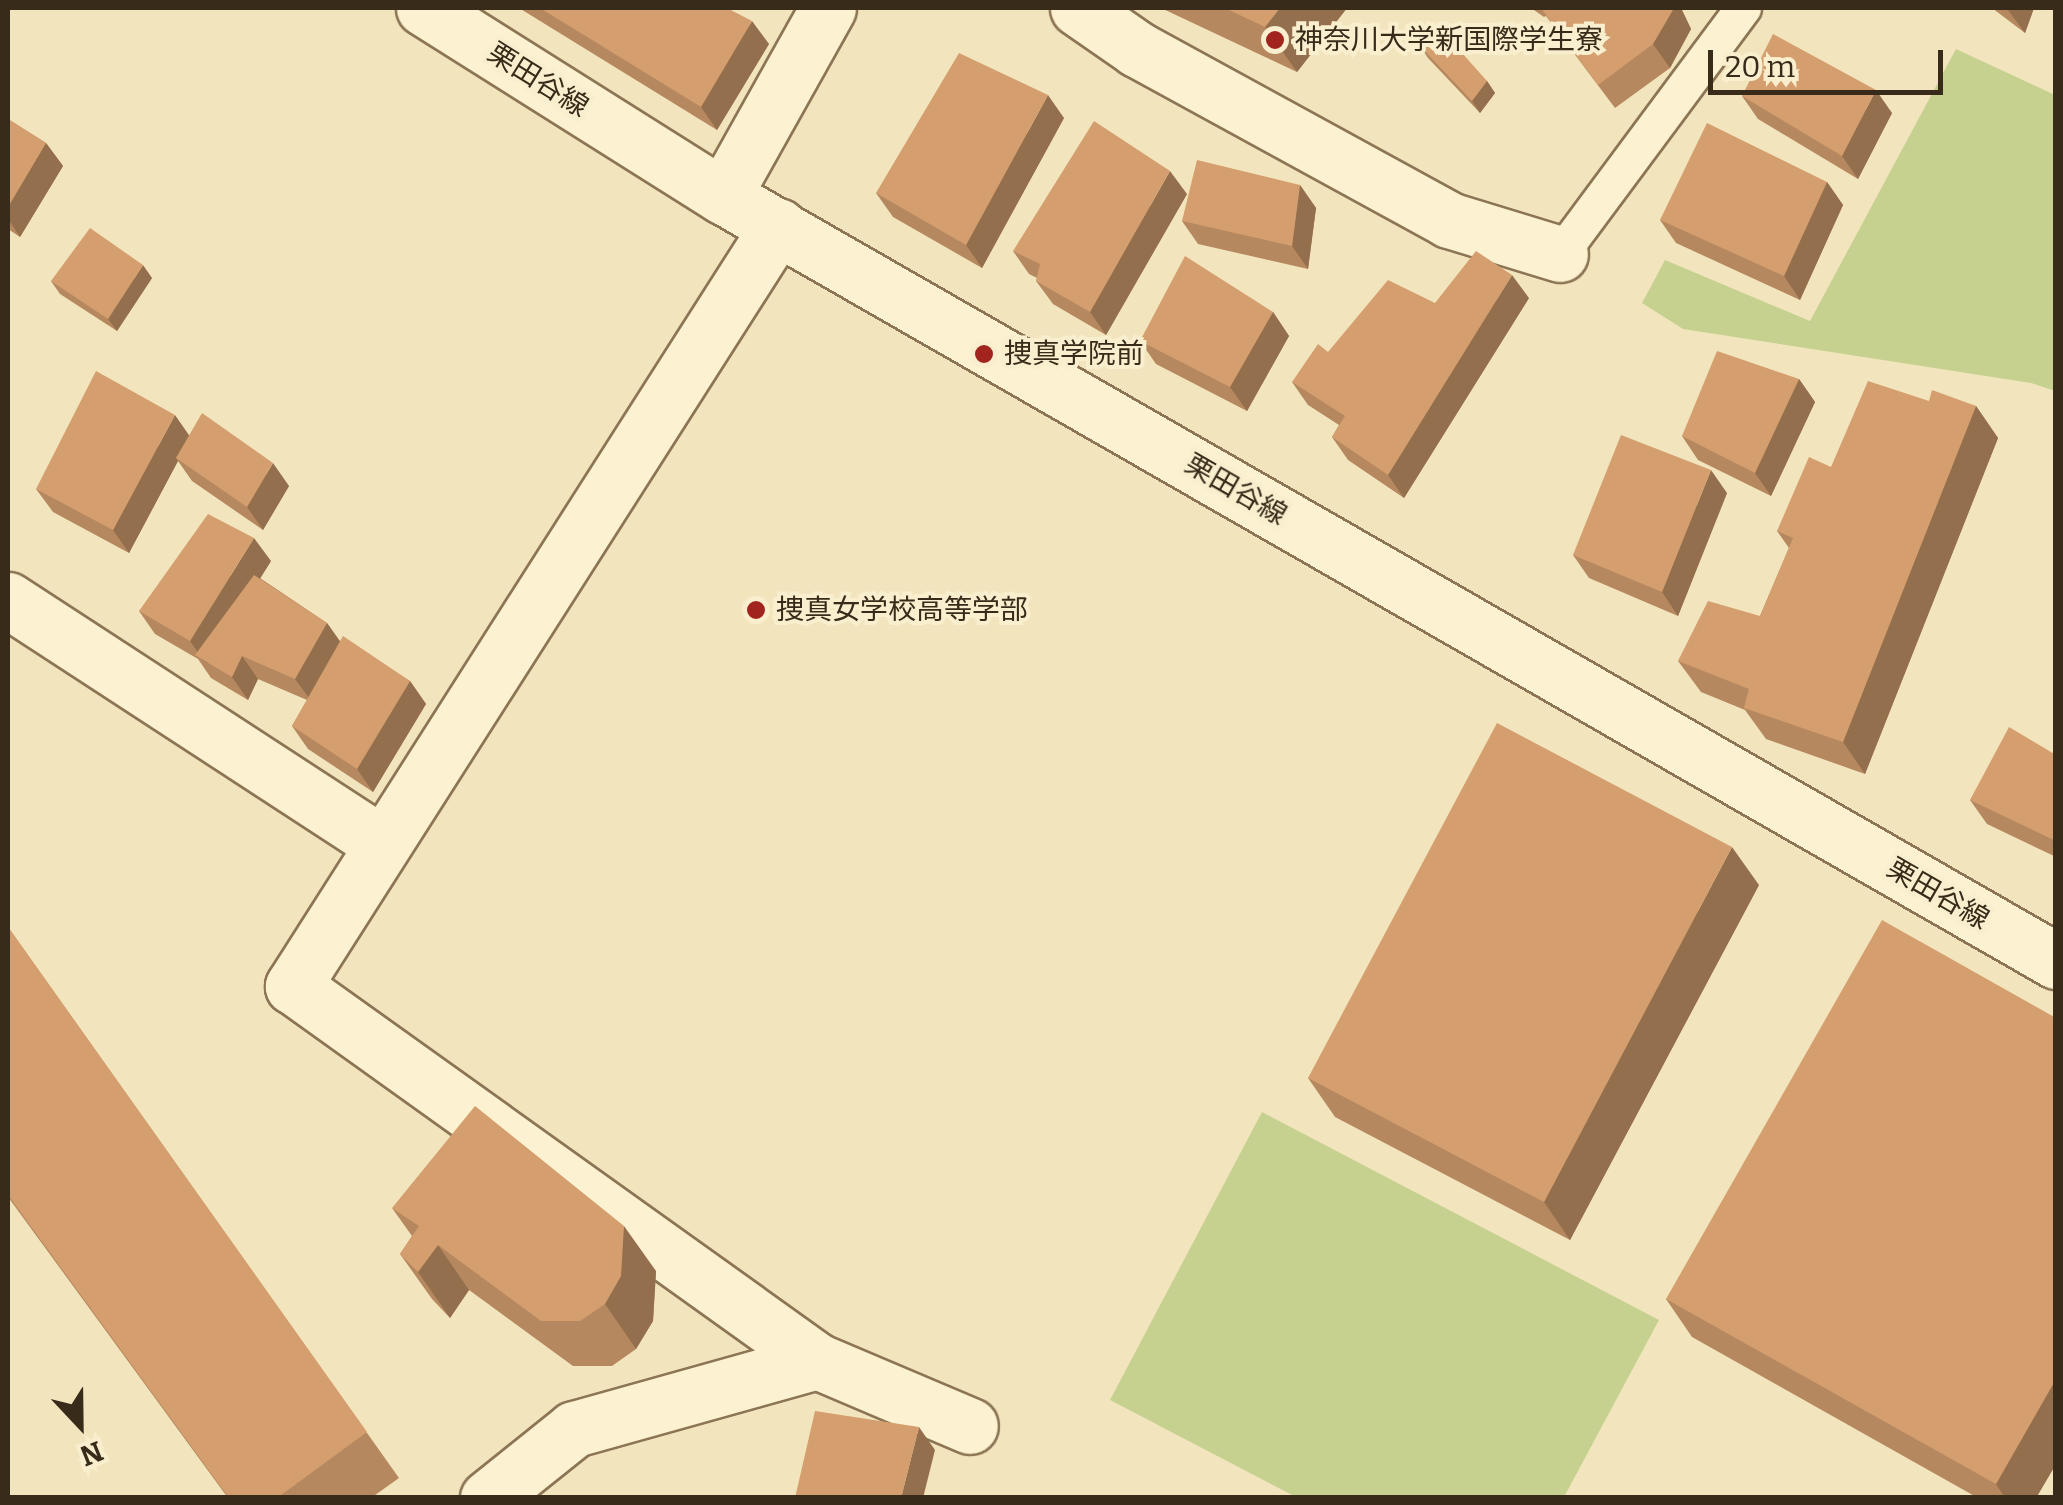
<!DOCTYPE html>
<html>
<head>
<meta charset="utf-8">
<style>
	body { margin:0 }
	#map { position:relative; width:2063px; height:1505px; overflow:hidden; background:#f2e5bd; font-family:Bitter,"Noto Sans JP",serif }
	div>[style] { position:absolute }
	.green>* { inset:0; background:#c6d190 }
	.roads { filter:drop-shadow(2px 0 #8c7554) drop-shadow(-2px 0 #8c7554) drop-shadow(0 2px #8c7554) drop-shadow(0 -2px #8c7554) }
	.service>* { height:35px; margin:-17.5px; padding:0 17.5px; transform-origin:17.5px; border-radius:17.5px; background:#fcf1d0 }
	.minor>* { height:55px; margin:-27.5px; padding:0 27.5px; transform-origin:27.5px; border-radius:27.5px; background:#fcf1d0 }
	.wall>* { inset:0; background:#b6885f }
	.shaded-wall>* { inset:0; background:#946f4d }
	.building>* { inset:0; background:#d49e6e }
	.dots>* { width:28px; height:28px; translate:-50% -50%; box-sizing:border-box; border:5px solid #f9eecd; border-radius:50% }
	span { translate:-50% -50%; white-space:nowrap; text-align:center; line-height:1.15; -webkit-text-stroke:8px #f9eecd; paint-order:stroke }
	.poi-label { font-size:28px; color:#392b1a }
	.left { translate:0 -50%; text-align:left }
	.street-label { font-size:28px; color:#392b1a }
	.frame { position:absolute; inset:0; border:10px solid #392b1a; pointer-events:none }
	.north { position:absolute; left:30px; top:1375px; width:100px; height:100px; -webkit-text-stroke:8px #f9eecd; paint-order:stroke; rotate:158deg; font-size:28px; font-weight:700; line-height:40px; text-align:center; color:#392b1a }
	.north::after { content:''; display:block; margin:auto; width:35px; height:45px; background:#392b1a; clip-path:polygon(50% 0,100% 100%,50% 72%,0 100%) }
	.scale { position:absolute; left:1708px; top:50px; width:235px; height:45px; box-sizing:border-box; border:5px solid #392b1a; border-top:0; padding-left:12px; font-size:30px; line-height:35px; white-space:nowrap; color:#392b1a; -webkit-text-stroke:8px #f9eecd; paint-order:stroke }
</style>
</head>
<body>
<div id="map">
	<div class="green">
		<div style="clip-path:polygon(1956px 49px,2055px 95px,2055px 391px,2031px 383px,1683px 329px,1642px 303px,1665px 260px,1810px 321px)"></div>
		<div style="clip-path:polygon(1262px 1112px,1659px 1320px,1564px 1497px,1296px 1497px,1110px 1400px)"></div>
	</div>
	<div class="roads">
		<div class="service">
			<div style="left:1560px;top:254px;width:307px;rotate:-53.4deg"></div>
		</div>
		<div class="minor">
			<div style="left:424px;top:8px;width:353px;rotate:32.2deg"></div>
			<div style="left:723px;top:196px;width:1537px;rotate:29.85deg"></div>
			<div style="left:1078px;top:8px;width:72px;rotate:34.8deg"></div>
			<div style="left:1137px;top:49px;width:356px;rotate:28.7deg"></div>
			<div style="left:1449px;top:220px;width:116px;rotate:17deg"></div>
			<div style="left:723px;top:196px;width:215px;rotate:-60.8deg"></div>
			<div style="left:778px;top:226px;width:902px;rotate:122.54deg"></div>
			<div style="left:293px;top:986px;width:644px;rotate:35.59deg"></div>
			<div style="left:817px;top:1361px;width:166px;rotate:23deg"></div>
			<div style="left:8px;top:600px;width:447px;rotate:33.1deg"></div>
			<div style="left:488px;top:1498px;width:110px;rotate:-38.7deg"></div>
			<div style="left:574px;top:1429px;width:252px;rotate:-15.6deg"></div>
		</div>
	</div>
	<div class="wall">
		<div style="clip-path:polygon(519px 8px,727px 8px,769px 44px,717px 130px)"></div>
		<div style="clip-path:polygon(1161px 8px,1347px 8px,1297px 72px)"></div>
		<div style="clip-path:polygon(1531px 8px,1681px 8px,1691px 29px,1670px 68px,1615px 108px,1546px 16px,1544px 17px)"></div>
		<div style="clip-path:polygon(1992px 8px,2034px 8px,2025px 33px)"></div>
		<div style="clip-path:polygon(1420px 46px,1487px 81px,1495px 93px,1480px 113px,1428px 58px)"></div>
		<div style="clip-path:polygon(1742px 96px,1892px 113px,1858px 179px,1758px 119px)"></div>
		<div style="clip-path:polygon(1064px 118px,982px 268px,893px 217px,876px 193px)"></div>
		<div style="clip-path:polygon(8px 119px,46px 143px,63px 166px,20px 237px,8px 229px)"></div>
		<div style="clip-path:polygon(1827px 182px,1843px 205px,1800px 300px,1676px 243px,1660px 220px)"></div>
		<div style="clip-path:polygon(1300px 185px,1316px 208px,1308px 269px,1198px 244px,1182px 221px)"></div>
		<div style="clip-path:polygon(1187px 194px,1106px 335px,1053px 304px,1036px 281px,1037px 278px,1029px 274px,1013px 251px)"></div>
		<div style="clip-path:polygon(152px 278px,117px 331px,60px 294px,51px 281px)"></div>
		<div style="clip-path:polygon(1529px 298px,1404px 498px,1348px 460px,1332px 437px,1339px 425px,1308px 405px,1292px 382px,1435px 303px)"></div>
		<div style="clip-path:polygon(1273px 312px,1289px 336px,1247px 411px,1156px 364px,1140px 341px)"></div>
		<div style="clip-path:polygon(1799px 379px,1815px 402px,1771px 496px,1698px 460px,1682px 436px)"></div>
		<div style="clip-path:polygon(1929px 401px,1976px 406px,1998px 438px,1865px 774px,1766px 739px,1745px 710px,1701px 692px,1678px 661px,1760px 616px,1789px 548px,1777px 531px,1831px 467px)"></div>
		<div style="clip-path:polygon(189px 435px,289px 486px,263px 530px,192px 481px,178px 461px,129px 553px,53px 512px,36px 489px)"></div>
		<div style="clip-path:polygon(1727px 493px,1678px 616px,1589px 578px,1573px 555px)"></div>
		<div style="clip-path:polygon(271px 561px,260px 578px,327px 623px,340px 641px,410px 681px,426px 704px,373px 792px,308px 749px,292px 726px,307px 700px,258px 679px,248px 700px,211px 678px,198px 659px,155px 634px,139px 611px)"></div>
		<div style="clip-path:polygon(2056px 755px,2056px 857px,1987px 824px,1970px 800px)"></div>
		<div style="clip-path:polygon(1759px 885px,1570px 1240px,1335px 1117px,1308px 1078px)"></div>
		<div style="clip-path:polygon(8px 927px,399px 1478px,371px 1498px,228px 1498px,8px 1197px)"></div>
		<div style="clip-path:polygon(2056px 1018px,2056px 1464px,2036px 1498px,1978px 1498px,1692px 1337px,1666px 1299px)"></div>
		<div style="clip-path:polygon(392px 1208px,656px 1271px,653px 1321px,636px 1349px,612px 1366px,573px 1366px,469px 1290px,450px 1318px,432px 1299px,400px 1254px,412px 1236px)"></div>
	</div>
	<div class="shaded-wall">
		<div style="clip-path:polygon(1280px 8px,1347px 8px,1297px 72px,1265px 27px)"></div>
		<div style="clip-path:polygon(1674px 8px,1681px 8px,1691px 29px,1670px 68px,1653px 44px)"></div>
		<div style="clip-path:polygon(2009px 8px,2034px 8px,2025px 33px,2008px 10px)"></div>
		<div style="clip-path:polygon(752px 21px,769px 44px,717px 130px,701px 107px)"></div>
		<div style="clip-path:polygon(1487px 81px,1495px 93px,1480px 113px,1472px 101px)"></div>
		<div style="clip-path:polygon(1876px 90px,1892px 113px,1858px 179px,1842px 156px)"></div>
		<div style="clip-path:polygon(1048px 95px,1064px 118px,982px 268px,966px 245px)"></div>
		<div style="clip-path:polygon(46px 143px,63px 166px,20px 237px,8px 219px,8px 207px)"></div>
		<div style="clip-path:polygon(1170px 171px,1187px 194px,1106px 335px,1090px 312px)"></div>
		<div style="clip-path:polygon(1827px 182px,1843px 205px,1800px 300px,1784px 276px)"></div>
		<div style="clip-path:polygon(1300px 185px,1316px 208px,1308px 269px,1292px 246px)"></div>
		<div style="clip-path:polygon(143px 265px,152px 278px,117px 331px,108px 319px)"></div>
		<div style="clip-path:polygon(1512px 275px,1529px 298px,1404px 498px,1388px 475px)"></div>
		<div style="clip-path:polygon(1273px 312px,1289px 336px,1247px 411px,1230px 387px)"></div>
		<div style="clip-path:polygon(1799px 379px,1815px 402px,1771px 496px,1755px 473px)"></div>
		<div style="clip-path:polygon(1976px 406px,1998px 438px,1865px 774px,1843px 742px)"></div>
		<div style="clip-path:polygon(175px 415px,191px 438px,176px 458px,178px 461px,129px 553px,113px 530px)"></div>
		<div style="clip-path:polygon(273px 463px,289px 486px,263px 530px,247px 507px)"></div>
		<div style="clip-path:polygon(1711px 470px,1727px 493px,1678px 616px,1662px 592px)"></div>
		<div style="clip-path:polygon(254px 538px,271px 561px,208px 663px,203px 660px,190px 641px)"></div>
		<div style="clip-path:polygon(327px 623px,343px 646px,312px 702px,295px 679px)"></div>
		<div style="clip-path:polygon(242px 656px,258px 679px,248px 700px,232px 677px)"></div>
		<div style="clip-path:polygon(410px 681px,426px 704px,373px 792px,357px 769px)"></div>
		<div style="clip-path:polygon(1732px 847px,1759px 885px,1570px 1240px,1544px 1202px)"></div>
		<div style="clip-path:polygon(624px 1226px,656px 1271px,653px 1321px,636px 1349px,605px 1304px)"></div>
		<div style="clip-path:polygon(438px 1245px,469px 1290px,450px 1318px,418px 1272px)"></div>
		<div style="clip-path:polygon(2056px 1379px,2056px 1464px,2036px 1498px,2005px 1498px,1996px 1484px)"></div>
		<div style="clip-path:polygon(919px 1427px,935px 1450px,923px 1498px,901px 1498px)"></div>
	</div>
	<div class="building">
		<div style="clip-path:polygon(540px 8px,727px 8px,752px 21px,701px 107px)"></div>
		<div style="clip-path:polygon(1225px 8px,1280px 8px,1265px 27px)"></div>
		<div style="clip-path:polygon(1541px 8px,1674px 8px,1653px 44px,1598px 85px)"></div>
		<div style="clip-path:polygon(1437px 25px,1487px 81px,1472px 101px,1420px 46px)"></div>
		<div style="clip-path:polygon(1773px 34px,1876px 90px,1842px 156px,1742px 96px)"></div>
		<div style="clip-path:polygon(959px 53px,1048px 95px,966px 245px,876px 193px)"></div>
		<div style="clip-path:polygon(8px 119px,46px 143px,8px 207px)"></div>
		<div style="clip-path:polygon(1094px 121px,1170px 171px,1090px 312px,1036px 281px,1040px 264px,1013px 251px)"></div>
		<div style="clip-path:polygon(1707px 123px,1827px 182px,1784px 276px,1660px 220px)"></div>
		<div style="clip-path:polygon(1197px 160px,1300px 185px,1292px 246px,1182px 221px)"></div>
		<div style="clip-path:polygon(90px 228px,143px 265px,108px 319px,51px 281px)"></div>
		<div style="clip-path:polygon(1476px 251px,1512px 275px,1388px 475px,1332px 437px,1345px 416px,1292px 382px,1318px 344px,1328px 352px,1388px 280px,1435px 303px)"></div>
		<div style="clip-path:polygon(1185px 256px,1273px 312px,1230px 387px,1140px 341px)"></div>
		<div style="clip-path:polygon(1717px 351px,1799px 379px,1755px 473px,1682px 436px)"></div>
		<div style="clip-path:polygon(96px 371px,175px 415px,113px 530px,36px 489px)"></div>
		<div style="clip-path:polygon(1868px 381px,1929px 401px,1932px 390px,1976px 406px,1843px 742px,1744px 708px,1749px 689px,1678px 661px,1708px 601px,1760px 616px,1793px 538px,1777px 531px,1809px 457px,1831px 467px)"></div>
		<div style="clip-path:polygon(202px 413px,273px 463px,247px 507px,176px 458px)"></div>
		<div style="clip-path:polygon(1621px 435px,1711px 470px,1662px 592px,1573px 555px)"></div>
		<div style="clip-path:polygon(208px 514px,254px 538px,190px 641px,139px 611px)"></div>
		<div style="clip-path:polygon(254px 575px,327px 623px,295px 679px,242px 656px,232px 677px,195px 655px)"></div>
		<div style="clip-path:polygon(343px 636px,410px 681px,357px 769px,292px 726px)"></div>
		<div style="clip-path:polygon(1497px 723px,1732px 847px,1544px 1202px,1308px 1078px)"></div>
		<div style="clip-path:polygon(2009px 727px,2056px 755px,2056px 841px,1970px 800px)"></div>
		<div style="clip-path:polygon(1882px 920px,2056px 1018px,2056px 1379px,1996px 1484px,1666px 1299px)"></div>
		<div style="clip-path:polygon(8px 927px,367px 1432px,277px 1498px,229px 1498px,8px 1195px)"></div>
		<div style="clip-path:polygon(475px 1106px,624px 1226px,621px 1276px,605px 1304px,580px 1321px,541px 1321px,438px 1245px,418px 1272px,400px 1254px,419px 1226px,392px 1208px)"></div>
		<div style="clip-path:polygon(815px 1411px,919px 1427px,901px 1498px,795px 1498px)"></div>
	</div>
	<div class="dots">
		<div style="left:1275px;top:40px;background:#a1241e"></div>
		<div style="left:984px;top:354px;background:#a1241e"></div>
		<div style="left:756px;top:610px;background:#a1241e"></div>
	</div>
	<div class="poi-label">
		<span class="left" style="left:1295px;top:40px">神奈川大学新国際学生寮</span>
		<span class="left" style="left:1004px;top:354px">捜真学院前</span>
		<span class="left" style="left:776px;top:610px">捜真女学校高等学部</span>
	</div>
	<div class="street-label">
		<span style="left:538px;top:80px;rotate:32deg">栗田谷線</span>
		<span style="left:1236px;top:490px;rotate:30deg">栗田谷線</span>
		<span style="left:1938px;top:894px;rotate:30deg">栗田谷線</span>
	</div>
	<div class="frame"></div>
	<div class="north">N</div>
	<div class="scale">20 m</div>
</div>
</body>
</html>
